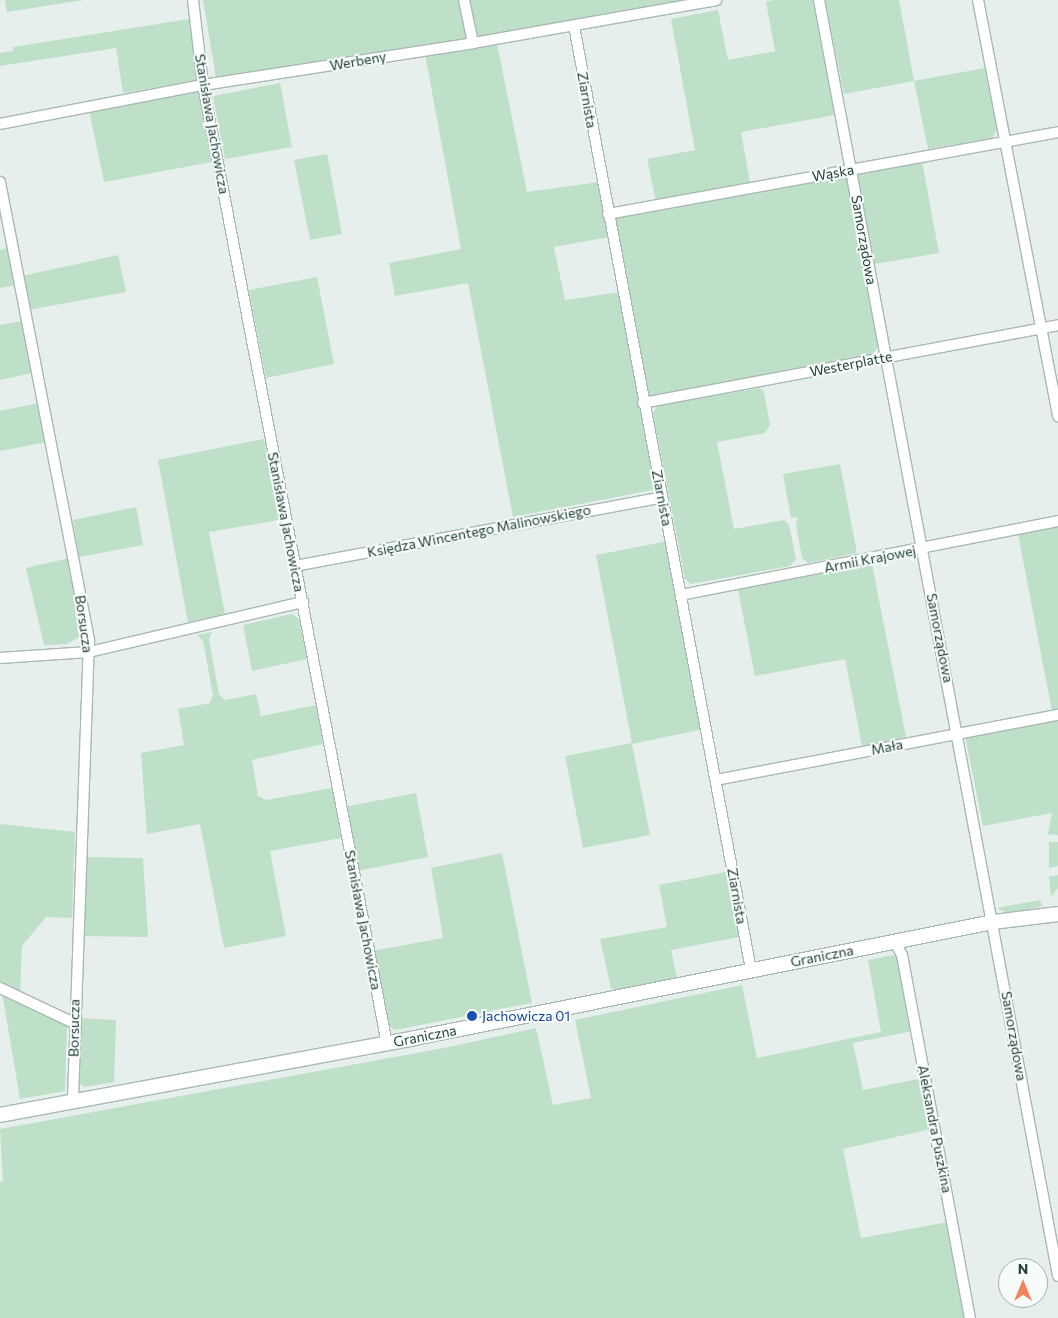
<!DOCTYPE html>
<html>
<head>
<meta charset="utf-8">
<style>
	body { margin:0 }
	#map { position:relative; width:1058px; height:1318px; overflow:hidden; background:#e6efeb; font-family:Commissioner,sans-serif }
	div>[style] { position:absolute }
	.green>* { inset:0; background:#bfe0c8 }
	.roads { filter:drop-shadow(1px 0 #a8b8b2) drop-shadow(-1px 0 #a8b8b2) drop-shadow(0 1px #a8b8b2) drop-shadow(0 -1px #a8b8b2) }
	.street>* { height:10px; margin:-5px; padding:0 5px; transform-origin:5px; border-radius:5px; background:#fff }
	.secondary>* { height:14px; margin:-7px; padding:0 7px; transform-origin:7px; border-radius:7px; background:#fff }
	.dots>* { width:14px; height:14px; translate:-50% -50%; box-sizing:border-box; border:2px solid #f7fbf9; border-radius:50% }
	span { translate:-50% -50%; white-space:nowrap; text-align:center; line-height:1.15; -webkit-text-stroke:4px #f7fbf9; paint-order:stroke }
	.street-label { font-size:14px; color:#24423a }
	.transit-label { font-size:14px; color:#164399 }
	.left { translate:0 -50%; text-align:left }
	.north { position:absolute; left:998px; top:1258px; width:50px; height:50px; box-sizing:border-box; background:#f7fbf9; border:1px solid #a3b1ad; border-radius:50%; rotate:0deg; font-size:14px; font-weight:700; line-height:20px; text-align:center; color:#24423a }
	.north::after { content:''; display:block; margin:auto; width:18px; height:22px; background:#f4845f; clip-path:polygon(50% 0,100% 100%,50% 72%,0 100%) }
</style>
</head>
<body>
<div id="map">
	<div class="green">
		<div style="clip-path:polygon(5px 0,83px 0,7px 12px)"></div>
		<div style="clip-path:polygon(203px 0,459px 0,467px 39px,216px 78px)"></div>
		<div style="clip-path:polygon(470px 0,687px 0,477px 39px)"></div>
		<div style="clip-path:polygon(774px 0,815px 0,835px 115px,741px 132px,750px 182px,656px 202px,647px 159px,695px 150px,671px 19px,718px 10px,728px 60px,775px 51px,766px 2px)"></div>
		<div style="clip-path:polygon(825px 0,899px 0,914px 81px,985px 68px,997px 130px,992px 138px,928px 149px,914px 81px,844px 94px)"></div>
		<div style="clip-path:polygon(189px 19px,198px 80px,123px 93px,116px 48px,0 66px,0 53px,13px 51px,13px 47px)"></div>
		<div style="clip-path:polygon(497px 44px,527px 192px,599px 182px,609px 237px,554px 247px,565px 300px,620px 292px,658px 489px,513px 517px,468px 283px,395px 296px,389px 263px,461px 249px,425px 54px)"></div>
		<div style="clip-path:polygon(280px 83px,292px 147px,225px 159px,213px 96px)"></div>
		<div style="clip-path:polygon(198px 89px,212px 162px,104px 182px,89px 110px)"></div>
		<div style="clip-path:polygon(327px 154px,342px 234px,310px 240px,294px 160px)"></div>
		<div style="clip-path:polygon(922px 161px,939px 253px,875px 264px,857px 173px)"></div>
		<div style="clip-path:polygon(848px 174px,879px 345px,871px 357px,646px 398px,612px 218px)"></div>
		<div style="clip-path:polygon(8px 248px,17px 285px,0 288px,0 250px)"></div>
		<div style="clip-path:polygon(118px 255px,126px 292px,28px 310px,22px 276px)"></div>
		<div style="clip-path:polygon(317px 277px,334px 364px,266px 378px,249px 290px)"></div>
		<div style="clip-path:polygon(22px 321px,32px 373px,0 380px,0 325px)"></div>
		<div style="clip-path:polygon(760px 388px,764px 391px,770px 425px,765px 433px,717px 442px,734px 529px,784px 520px,789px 525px,796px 559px,790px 566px,691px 584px,685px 579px,653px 413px,657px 406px)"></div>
		<div style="clip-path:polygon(39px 403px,47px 442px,0 451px,0 411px)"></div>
		<div style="clip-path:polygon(264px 439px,280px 520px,209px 532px,225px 614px,188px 622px,158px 460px)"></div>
		<div style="clip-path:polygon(840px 464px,857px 553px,808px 563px,802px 558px,796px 525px,798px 517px,791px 518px,783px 474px)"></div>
		<div style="clip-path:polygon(136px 507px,143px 545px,79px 557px,73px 520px)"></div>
		<div style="clip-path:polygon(1058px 526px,1058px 710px,1052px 711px,1018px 534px)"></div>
		<div style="clip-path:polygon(668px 541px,704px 729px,632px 744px,650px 835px,583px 848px,565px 756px,632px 743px,596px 555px)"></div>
		<div style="clip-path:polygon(69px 558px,82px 623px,81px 636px,67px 644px,44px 645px,26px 568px)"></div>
		<div style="clip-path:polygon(872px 564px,906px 737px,862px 746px,845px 659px,755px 676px,738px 590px)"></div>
		<div style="clip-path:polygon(292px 614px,299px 619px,307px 659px,252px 671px,243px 625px)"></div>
		<div style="clip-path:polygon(212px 632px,209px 639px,219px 694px,225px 700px,256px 694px,261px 716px,316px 705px,323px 744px,252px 760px,258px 796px,266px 800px,332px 788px,341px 838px,270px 851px,286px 936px,224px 948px,200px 824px,147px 834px,141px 753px,184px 745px,178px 709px,210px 703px,213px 695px,203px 641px,197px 635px)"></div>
		<div style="clip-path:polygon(1058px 719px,1058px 835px,1048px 834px,1052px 813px,983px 826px,965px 736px)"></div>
		<div style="clip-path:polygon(416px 793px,428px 857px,357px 871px,344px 807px)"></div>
		<div style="clip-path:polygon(0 824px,75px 832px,72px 918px,46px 917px,22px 946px,20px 993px,0 984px)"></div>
		<div style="clip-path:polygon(1049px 842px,1058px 842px,1058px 866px,1049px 868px)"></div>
		<div style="clip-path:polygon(502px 853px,532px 1003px,395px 1030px,385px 1023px,372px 951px,443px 938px,431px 868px)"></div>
		<div style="clip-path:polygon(87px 857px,143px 858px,148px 937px,83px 936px)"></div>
		<div style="clip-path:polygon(731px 871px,744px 936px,671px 950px,677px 978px,614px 990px,611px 988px,600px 939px,667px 927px,659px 885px)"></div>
		<div style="clip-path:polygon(1058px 875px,1058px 888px,1051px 897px,1049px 877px)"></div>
		<div style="clip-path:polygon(1040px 900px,1043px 906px,1009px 914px,997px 908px)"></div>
		<div style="clip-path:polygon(899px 954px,913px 1031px,853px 1043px,863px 1090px,923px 1078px,931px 1129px,843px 1149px,861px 1238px,948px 1222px,965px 1318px,0 1318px,0 1182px,3px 1181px,0 1129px,444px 1048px,536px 1028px,553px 1105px,591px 1098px,575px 1020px,742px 985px,757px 1058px,881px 1032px,868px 960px)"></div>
		<div style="clip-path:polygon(2px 992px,67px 1023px,65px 1091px,20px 1099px)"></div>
		<div style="clip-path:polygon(80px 1018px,116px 1020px,114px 1082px,84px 1087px,78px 1082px)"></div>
	</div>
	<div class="roads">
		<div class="street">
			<div style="left:193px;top:0;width:86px;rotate:83.3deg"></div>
			<div style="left:203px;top:85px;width:976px;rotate:79.14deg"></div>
			<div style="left:464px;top:0;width:44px;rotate:78.2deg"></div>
			<div style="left:819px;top:0;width:1298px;rotate:79.39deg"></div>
			<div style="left:978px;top:0;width:424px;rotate:79.1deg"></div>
			<div style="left:574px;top:26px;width:960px;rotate:79.38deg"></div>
			<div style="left:0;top:124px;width:207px;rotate:-10.9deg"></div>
			<div style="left:203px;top:85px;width:273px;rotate:-8.8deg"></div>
			<div style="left:473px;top:43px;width:247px;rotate:-10deg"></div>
			<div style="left:0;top:182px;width:467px;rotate:79deg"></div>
			<div style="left:89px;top:640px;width:463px;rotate:92deg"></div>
			<div style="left:608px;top:214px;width:457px;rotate:-10.3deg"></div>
			<div style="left:643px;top:403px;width:422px;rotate:-10.6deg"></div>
			<div style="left:295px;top:566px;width:373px;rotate:-10.6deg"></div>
			<div style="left:681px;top:595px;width:384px;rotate:-11.1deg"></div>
			<div style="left:0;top:658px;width:89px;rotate:-3.9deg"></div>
			<div style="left:89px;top:652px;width:220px;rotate:-13.2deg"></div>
			<div style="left:716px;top:780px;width:348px;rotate:-10.8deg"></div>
			<div style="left:895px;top:942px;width:15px;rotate:62deg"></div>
			<div style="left:902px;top:955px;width:369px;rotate:79.4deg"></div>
			<div style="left:0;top:988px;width:82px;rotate:25.3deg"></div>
		</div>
		<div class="secondary">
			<div style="left:0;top:1115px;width:422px;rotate:-10.5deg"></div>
			<div style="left:415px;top:1038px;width:590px;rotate:-11.35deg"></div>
			<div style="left:993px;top:922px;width:65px;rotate:-7deg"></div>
		</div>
	</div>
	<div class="dots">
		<div style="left:472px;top:1016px;background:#1a4fb4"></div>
	</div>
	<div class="street-label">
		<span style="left:358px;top:61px;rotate:-10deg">Werbeny</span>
		<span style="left:587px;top:100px;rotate:80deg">Ziarnista</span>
		<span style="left:212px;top:124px;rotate:80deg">Stanisława Jachowicza</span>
		<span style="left:833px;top:173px;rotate:-10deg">Wąska</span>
		<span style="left:864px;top:240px;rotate:80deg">Samorządowa</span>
		<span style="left:851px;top:364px;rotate:-11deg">Westerplatte</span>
		<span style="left:662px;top:498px;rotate:79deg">Ziarnista</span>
		<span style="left:286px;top:522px;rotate:79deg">Stanisława Jachowicza</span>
		<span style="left:479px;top:531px;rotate:-11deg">Księdza Wincentego Malinowskiego</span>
		<span style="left:870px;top:559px;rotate:-11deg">Armii Krajowej</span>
		<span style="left:84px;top:624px;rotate:82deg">Borsucza</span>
		<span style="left:940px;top:638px;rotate:79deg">Samorządowa</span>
		<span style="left:887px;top:747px;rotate:-11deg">Mała</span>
		<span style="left:737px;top:896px;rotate:80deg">Ziarnista</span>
		<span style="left:363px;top:920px;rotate:79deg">Stanisława Jachowicza</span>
		<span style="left:822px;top:956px;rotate:-11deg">Graniczna</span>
		<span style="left:74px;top:1028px;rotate:-89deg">Borsucza</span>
		<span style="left:425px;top:1036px;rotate:-11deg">Graniczna</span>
		<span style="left:1014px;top:1036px;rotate:80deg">Samorządowa</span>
		<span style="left:935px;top:1129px;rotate:79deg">Aleksandra Puszkina</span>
	</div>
	<div class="transit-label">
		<span class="left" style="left:482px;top:1016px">Jachowicza 01</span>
	</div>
	<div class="north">N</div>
</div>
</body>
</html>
